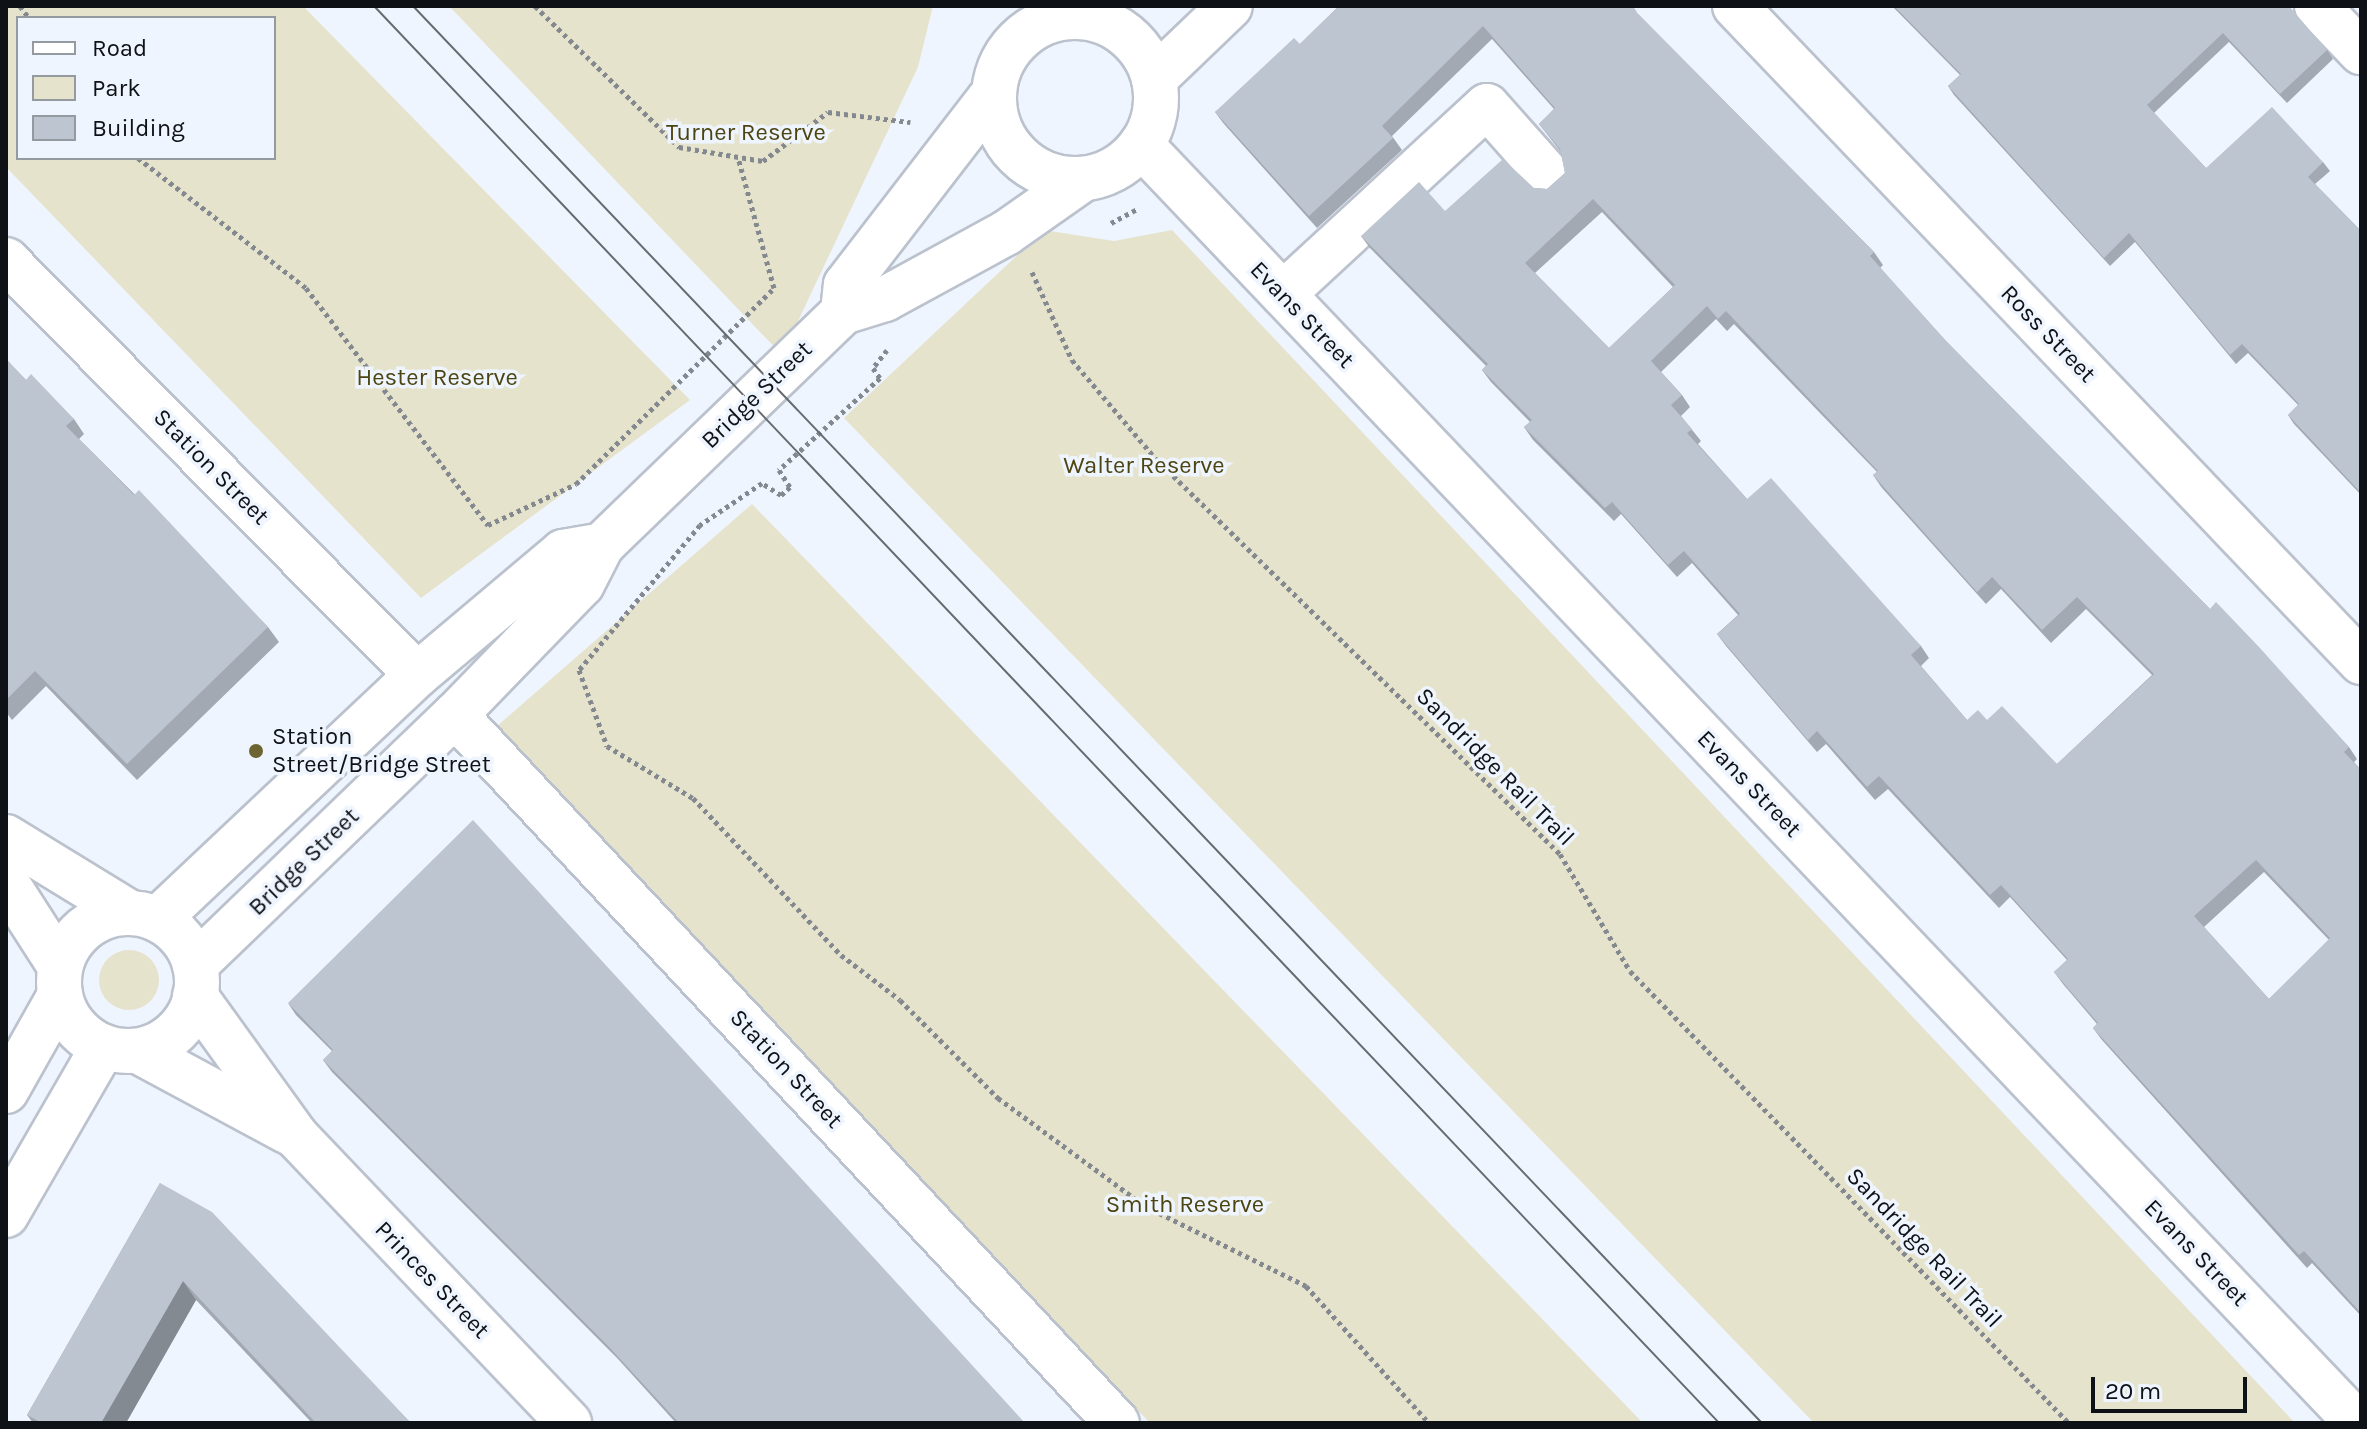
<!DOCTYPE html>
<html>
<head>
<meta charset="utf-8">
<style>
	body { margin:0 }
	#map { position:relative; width:2367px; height:1429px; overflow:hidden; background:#eff5fe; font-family:Karla,sans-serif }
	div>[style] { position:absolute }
	.green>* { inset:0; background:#e6e3cd }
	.round { border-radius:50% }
	.path>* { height:5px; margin-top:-2.5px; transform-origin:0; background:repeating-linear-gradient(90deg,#84898f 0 4px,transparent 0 8px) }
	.roads { filter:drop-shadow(2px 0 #bbc2cd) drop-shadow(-2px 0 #bbc2cd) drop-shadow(0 2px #bbc2cd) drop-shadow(0 -2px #bbc2cd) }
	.minor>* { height:44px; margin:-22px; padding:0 22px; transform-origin:22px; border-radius:22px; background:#fff }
	.minor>.ring { margin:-22px; padding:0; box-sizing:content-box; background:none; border:44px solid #fff; border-radius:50% }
	.tram>* { height:2px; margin:-1px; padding:0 1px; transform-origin:1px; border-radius:1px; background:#666b70 }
	.wall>* { inset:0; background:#a3a9b3 }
	.shaded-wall>* { inset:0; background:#848a92 }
	.building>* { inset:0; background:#bdc5d0 }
	.dots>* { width:22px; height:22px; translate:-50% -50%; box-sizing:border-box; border:4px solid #eff5fe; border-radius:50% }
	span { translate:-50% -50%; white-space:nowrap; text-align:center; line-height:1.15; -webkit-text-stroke:7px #eff5fe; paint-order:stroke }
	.park-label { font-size:24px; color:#4d4511 }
	.street-label { font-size:24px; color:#0e1115 }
	.poi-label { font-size:24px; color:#0e1115 }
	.left { translate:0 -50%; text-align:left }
	.frame { position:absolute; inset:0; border:8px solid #0e1115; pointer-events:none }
	.legend { position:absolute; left:16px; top:16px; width:260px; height:144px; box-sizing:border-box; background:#eff5fe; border:2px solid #959aa1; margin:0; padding:10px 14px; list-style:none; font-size:24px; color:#0e1115 }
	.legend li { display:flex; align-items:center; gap:16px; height:40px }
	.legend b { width:40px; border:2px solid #959aa1 }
	.scale { position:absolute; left:2091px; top:1377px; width:156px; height:36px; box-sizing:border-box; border:4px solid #0e1115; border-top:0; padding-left:10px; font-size:24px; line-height:28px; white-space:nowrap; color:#0e1115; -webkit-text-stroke:6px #eff5fe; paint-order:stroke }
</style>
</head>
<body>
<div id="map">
	<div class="green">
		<div style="clip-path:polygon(evenodd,6px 6px,303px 6px,690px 400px,421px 598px,6px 167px,6px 6px,18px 18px,274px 18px,274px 158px,18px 158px,18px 18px)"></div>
		<div style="clip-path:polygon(449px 6px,933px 6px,918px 67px,782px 355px)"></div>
		<div style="clip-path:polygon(1044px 230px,1114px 241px,1172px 230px,2295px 1423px,1814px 1423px,844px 418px)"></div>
		<div style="clip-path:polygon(752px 504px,1643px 1423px,1150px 1423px,488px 734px)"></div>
		<div class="round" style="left:99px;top:950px;width:60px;height:60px"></div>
	</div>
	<div class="path">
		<div style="left:20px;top:6px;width:15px;rotate:53deg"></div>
		<div style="left:535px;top:6px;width:202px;rotate:44.4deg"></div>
		<div style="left:679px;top:147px;width:85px;rotate:9.5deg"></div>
		<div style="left:763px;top:161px;width:81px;rotate:-37deg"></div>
		<div style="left:828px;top:112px;width:83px;rotate:7deg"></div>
		<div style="left:138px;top:158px;width:212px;rotate:37.7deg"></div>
		<div style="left:306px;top:288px;width:299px;rotate:52.5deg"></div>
		<div style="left:488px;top:525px;width:97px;rotate:-25deg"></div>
		<div style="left:576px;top:484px;width:279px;rotate:-44.7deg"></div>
		<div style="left:774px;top:288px;width:136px;rotate:-105.4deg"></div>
		<div style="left:1111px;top:223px;width:30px;rotate:-28deg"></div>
		<div style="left:1032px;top:272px;width:97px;rotate:65.6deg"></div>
		<div style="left:1072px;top:360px;width:130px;rotate:49.7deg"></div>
		<div style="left:1156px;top:459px;width:565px;rotate:44.35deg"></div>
		<div style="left:1560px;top:854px;width:136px;rotate:59.1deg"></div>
		<div style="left:1630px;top:971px;width:630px;rotate:45.84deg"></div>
		<div style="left:887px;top:350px;width:23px;rotate:128deg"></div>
		<div style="left:873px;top:368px;width:12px;rotate:55deg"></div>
		<div style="left:880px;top:378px;width:137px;rotate:137.7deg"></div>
		<div style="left:779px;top:470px;width:20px;rotate:57deg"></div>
		<div style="left:790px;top:487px;width:12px;rotate:138deg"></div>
		<div style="left:781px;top:495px;width:22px;rotate:-148deg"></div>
		<div style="left:762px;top:483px;width:75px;rotate:145.9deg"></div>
		<div style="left:700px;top:525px;width:189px;rotate:129.8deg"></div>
		<div style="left:579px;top:670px;width:81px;rotate:69.8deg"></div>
		<div style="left:607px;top:746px;width:100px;rotate:31.2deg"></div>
		<div style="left:693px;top:798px;width:216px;rotate:46.7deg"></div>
		<div style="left:841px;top:955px;width:74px;rotate:37.3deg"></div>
		<div style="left:900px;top:1000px;width:139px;rotate:45deg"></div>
		<div style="left:998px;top:1098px;width:182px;rotate:36.3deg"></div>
		<div style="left:1145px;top:1206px;width:180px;rotate:26.4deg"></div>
		<div style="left:1306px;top:1286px;width:184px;rotate:48.1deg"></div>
	</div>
	<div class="roads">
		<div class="minor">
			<div style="left:1735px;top:6px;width:907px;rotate:46.34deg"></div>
			<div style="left:2317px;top:6px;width:64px;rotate:46.3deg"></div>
			<div class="ring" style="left:994px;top:17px;width:118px;height:118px"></div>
			<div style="left:1154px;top:79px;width:105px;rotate:-43.8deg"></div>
			<div style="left:1141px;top:145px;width:1764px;rotate:46.42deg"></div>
			<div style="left:6px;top:260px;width:584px;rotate:45.28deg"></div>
			<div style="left:1283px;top:294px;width:277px;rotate:-42.7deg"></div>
			<div style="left:1487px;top:106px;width:95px;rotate:48.4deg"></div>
			<div style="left:843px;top:312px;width:27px;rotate:-84deg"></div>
			<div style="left:846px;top:285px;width:242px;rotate:-52.4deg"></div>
			<div style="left:455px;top:715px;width:969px;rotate:46.92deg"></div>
			<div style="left:6px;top:837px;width:145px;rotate:31.5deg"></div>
			<div style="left:6px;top:882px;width:100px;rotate:57.3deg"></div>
			<div class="ring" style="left:59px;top:913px;width:94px;height:94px"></div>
			<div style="left:158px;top:919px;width:356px;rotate:-43.3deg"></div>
			<div style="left:417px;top:675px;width:191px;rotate:-40.1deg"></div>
			<div style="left:563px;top:552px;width:40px;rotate:-10deg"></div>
			<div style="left:195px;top:965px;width:361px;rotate:-43.9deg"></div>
			<div style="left:455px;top:715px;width:182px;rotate:-45.9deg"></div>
			<div style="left:582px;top:584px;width:44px;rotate:-62.9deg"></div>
			<div style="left:602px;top:545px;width:335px;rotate:-44deg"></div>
			<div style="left:843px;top:312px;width:44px;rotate:-17.2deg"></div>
			<div style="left:885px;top:299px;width:138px;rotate:-28.6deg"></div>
			<div style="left:1006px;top:233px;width:94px;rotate:-35deg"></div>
			<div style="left:195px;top:996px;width:173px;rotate:54.2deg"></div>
			<div style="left:296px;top:1136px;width:396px;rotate:46.4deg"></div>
			<div style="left:140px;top:1052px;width:167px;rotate:28.3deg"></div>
			<div style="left:6px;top:1091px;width:110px;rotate:-60.6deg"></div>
			<div style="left:6px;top:1215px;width:194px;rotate:-60deg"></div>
		</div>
	</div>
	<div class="tram">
		<div style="left:374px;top:6px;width:1954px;rotate:46.49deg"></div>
		<div style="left:413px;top:6px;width:1956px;rotate:46.41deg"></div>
	</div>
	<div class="wall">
		<div style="clip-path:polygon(evenodd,1339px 6px,1638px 14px,1874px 252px,1883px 265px,1880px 268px,1946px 341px,2210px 609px,2349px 747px,2357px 759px,2354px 762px,2361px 770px,2361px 1316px,2312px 1263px,2307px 1268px,2102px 1040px,2093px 1028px,2097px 1024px,2063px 984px,2054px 972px,2067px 960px,2010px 897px,1999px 908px,1888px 789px,1875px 800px,1826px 744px,1817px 752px,1726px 646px,1717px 634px,1738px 615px,1692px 563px,1677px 577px,1621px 514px,1614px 521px,1533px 440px,1524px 427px,1530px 422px,1491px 382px,1482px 370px,1486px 366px,1370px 248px,1361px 236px,1445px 211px,1534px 188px,1547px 189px,1565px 173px,1561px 152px,1539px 124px,1554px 109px,1492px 39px,1392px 136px,1402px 150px,1317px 228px,1224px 124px,1215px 112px,1300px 44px,1339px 6px,1602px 212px,1673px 287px,1609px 348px,1535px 273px,1602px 212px,1339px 6px,1716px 319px,1727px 331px,1734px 324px,1877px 472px,1873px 475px,1882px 488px,1986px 604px,2001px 589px,2051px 643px,2086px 609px,2152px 675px,2057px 764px,1987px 720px,1967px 720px,1921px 666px,1929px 658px,1921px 646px,1747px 499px,1698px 444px,1701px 441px,1681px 416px,1690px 407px,1682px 395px,1661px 372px,1716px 319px,1339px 6px,2264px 872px,2329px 940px,2269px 999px,2204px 927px,2264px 872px)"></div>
		<div style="clip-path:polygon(1892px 6px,2147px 6px,2327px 50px,2333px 59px,2287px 103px,2229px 42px,2154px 113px,2206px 168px,2323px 162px,2330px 171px,2315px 184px,2361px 231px,2361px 495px,2294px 424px,2288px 415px,2298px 405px,2248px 353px,2236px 364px,2135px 242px,2110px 266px,1954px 95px,1948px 86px,1960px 75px)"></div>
		<div style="clip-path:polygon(6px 359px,26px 380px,74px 419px,84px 434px,79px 439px,268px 627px,279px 642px,137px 780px,46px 686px,12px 720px,6px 712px)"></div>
		<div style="clip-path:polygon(288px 1003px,1025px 1423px,676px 1423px,618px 1359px,332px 1072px,323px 1060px,332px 1051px,296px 1015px)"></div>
		<div style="clip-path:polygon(160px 1183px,411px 1423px,312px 1423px,196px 1300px,126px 1423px,33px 1423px,27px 1415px)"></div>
	</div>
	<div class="shaded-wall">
		<div style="clip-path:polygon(183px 1281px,196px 1300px,126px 1423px,101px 1423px)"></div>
	</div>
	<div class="building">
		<div style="clip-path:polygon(evenodd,1339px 6px,1633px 6px,1638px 14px,1874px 252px,1870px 256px,1946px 341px,2210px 609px,2216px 602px,2259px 647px,2349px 747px,2344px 752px,2361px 770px,2361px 1313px,2304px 1251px,2299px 1255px,2093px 1028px,2098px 1023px,2054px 972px,2068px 959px,2001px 885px,1990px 895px,1879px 776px,1867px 787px,1817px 731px,1808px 740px,1717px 634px,1740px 614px,1684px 551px,1668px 565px,1612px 502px,1605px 508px,1524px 427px,1532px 420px,1482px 370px,1488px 364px,1361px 236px,1419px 182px,1445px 211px,1503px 159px,1534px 188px,1547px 189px,1565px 173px,1560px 149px,1539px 124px,1555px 108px,1483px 26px,1382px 126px,1393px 138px,1309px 216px,1215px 112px,1294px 38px,1300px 44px,1339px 6px,1593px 199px,1675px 285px,1609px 348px,1525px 263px,1593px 199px,1339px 6px,1707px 306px,1718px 319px,1726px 311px,1878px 471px,1873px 475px,1977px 592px,1992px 577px,2042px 630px,2077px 597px,2154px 674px,2057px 764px,2002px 706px,1987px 720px,1978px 710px,1967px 720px,1911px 655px,1921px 646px,1771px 478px,1747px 499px,1687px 433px,1692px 429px,1671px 405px,1682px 395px,1651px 361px,1707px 306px,1339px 6px,2256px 860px,2330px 938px,2269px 999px,2194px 916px,2256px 860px)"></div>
		<div style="clip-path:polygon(1894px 6px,2289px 6px,2327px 50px,2280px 94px,2223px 33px,2147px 105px,2206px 168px,2272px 107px,2323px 162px,2308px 177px,2361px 231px,2361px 493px,2288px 415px,2299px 404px,2242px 344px,2230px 355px,2129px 233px,2104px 258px,1948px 86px,1961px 74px)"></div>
		<div style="clip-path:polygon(6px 359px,26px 380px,31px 374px,74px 419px,66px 426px,134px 495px,139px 490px,268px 627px,127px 764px,35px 671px,6px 700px)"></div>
		<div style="clip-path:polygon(473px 820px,1025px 1423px,679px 1423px,609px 1347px,323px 1060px,333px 1050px,288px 1003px)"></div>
		<div style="clip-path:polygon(160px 1183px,212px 1212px,411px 1423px,316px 1423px,183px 1281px,101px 1423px,42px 1423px,27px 1415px)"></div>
	</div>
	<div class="dots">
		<div style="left:256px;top:751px;background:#6c6531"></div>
	</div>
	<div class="park-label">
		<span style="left:746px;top:133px">Turner Reserve</span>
		<span style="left:437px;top:378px">Hester Reserve</span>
		<span style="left:1144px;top:466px">Walter Reserve</span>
		<span style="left:1185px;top:1205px">Smith Reserve</span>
	</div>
	<div class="street-label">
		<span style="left:1302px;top:315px;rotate:46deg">Evans Street</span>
		<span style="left:2048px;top:334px;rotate:46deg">Ross Street</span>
		<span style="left:757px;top:395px;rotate:-44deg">Bridge Street</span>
		<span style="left:211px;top:467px;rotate:45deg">Station Street</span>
		<span style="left:1495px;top:767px;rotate:45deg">Sandridge Rail Trail</span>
		<span style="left:1749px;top:784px;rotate:46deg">Evans Street</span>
		<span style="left:304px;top:862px;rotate:-44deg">Bridge Street</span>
		<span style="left:786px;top:1069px;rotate:47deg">Station Street</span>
		<span style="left:1924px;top:1248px;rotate:46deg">Sandridge Rail Trail</span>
		<span style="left:2196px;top:1253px;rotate:46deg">Evans Street</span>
		<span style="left:432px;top:1280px;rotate:46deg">Princes Street</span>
	</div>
	<div class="poi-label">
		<span class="left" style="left:272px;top:751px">Station<br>Street/Bridge Street</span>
	</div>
	<div class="frame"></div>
	<ul class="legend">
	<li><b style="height:10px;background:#fff"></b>Road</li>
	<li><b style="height:22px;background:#e6e3cd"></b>Park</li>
	<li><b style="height:22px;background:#bdc5d0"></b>Building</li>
	</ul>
	<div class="scale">20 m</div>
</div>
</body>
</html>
